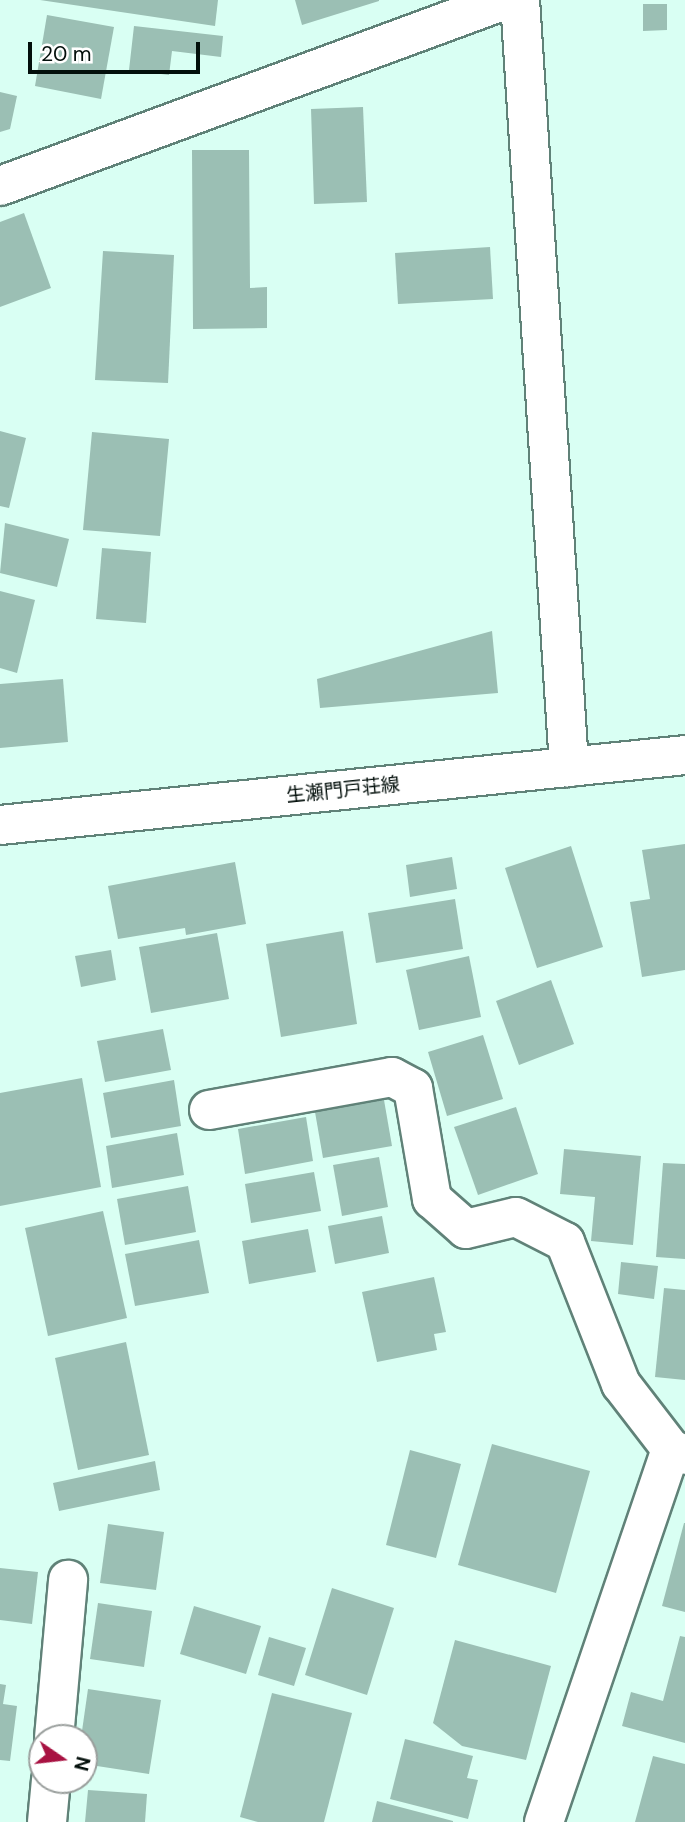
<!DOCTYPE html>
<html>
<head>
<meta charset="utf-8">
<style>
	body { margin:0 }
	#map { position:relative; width:685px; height:1822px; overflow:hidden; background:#d9fff3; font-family:"DM Sans","Noto Sans JP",sans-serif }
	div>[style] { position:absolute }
	.building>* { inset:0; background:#9bbfb4 }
	.roads { filter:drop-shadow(2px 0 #608278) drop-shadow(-2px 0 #608278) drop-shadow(0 2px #608278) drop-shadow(0 -2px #608278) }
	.minor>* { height:38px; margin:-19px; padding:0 19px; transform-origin:19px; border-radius:19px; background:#fff }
	.secondary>* { height:38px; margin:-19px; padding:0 19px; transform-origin:19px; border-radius:19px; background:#fff }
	span { translate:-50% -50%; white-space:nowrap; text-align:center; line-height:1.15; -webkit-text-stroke:5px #fff; paint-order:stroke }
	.street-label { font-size:19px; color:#030f0b }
	.north { position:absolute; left:28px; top:1724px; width:70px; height:70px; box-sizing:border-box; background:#fff; border:2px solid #9a9f9d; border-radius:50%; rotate:104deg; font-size:19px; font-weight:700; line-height:28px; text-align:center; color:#030f0b }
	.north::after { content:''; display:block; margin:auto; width:24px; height:32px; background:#a81242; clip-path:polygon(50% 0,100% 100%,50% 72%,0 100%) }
	.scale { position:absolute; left:28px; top:42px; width:172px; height:32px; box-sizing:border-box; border:4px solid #030f0b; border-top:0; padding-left:9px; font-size:21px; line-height:24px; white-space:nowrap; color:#030f0b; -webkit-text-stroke:5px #fff; paint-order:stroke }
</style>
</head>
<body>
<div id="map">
	<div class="building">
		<div style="clip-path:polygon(40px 0,218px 0,215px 26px)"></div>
		<div style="clip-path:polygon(295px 0,379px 0,379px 1px,302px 25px)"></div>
		<div style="clip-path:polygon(643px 4px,667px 4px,667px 30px,643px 31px)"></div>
		<div style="clip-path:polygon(47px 15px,114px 27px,101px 99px,35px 86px)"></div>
		<div style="clip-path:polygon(134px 26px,223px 36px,221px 57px,172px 51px,169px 75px,129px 70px)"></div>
		<div style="clip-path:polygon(0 92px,17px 96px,10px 129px,0 132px)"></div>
		<div style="clip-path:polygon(363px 107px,367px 202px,314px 204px,311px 109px)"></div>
		<div style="clip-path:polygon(192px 150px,249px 150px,250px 288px,267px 287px,267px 328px,193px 329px)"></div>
		<div style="clip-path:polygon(24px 213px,51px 288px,0 307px,0 222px)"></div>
		<div style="clip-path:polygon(490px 247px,493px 299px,398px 304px,395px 253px)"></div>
		<div style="clip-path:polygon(103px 251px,174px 255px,168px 383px,95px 380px)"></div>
		<div style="clip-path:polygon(0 431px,26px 438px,9px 508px,0 506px)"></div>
		<div style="clip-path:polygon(92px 432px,169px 439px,160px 536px,83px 530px)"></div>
		<div style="clip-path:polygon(5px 523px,69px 539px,57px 587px,0 573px)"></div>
		<div style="clip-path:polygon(102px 548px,151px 552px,146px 623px,96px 619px)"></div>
		<div style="clip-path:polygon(0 591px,35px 600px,17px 673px,0 668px)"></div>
		<div style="clip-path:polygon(492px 631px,498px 693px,320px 708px,317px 679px)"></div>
		<div style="clip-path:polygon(63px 679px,68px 742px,0 748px,0 684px)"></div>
		<div style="clip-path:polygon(685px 844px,685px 970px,642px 977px,630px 902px,650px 899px,642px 850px)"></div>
		<div style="clip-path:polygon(571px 846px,603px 947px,537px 968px,505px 868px)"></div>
		<div style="clip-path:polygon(452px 857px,457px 889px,410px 897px,406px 865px)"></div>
		<div style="clip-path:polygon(235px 862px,246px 924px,186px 935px,185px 928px,118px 939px,108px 886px)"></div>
		<div style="clip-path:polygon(455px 899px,463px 949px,376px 963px,368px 913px)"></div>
		<div style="clip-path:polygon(343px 931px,357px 1024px,281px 1037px,266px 944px)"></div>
		<div style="clip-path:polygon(217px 933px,229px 999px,151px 1013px,139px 947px)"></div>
		<div style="clip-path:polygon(111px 950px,116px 980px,81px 987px,75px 956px)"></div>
		<div style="clip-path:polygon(469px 956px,481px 1017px,419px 1030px,406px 970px)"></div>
		<div style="clip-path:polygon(551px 980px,574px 1044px,519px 1065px,496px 1001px)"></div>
		<div style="clip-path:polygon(163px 1029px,171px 1070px,105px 1082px,97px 1041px)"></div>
		<div style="clip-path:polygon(483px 1035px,503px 1099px,447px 1116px,428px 1052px)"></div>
		<div style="clip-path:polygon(82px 1078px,101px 1187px,0 1206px,0 1093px)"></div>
		<div style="clip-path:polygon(174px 1080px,181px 1126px,111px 1138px,103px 1093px)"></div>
		<div style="clip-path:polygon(384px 1100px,392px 1146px,323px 1158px,315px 1112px)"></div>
		<div style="clip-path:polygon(516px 1107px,538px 1174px,478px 1195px,454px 1127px)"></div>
		<div style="clip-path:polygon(306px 1117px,313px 1161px,245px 1174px,238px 1129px)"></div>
		<div style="clip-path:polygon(177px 1133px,184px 1175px,112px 1188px,106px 1146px)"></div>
		<div style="clip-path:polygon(564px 1149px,641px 1156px,633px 1245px,591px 1241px,595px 1197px,560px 1194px)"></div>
		<div style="clip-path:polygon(379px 1157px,388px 1207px,342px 1216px,333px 1165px)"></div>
		<div style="clip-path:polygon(663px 1163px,685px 1164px,685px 1259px,656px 1257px)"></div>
		<div style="clip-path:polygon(314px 1172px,321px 1211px,251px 1223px,245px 1184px)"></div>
		<div style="clip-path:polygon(188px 1186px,196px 1232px,125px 1245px,117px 1199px)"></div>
		<div style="clip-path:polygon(103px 1211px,127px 1318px,48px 1336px,25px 1228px)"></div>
		<div style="clip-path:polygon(382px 1216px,389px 1253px,335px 1264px,328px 1226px)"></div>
		<div style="clip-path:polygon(308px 1229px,316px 1272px,249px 1284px,242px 1241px)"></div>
		<div style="clip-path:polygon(199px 1240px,209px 1293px,135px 1306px,125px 1254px)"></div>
		<div style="clip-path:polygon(621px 1262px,658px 1266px,654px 1299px,618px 1294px)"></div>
		<div style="clip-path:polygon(434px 1277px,446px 1332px,434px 1334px,437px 1350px,377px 1362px,362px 1292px)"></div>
		<div style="clip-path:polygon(664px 1288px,685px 1290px,685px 1380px,655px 1377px)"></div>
		<div style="clip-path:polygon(126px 1342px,149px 1455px,78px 1470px,55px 1358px)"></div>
		<div style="clip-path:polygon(492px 1444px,590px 1471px,556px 1593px,458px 1565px)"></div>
		<div style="clip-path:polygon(410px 1450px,461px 1464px,436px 1558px,386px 1545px)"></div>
		<div style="clip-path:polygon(155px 1461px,160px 1490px,59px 1511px,53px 1483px)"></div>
		<div style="clip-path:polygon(684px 1523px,685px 1523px,685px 1612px,662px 1606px)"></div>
		<div style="clip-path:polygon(108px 1524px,164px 1532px,156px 1590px,100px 1583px)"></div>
		<div style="clip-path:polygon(0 1568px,38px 1572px,32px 1624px,0 1620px)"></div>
		<div style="clip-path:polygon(332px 1588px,394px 1608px,367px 1695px,305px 1675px)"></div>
		<div style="clip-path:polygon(98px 1603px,152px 1611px,144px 1667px,90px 1659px)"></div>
		<div style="clip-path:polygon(194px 1606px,261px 1626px,246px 1674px,180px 1654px)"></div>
		<div style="clip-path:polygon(680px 1636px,685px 1637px,685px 1743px,622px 1726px,631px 1692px,663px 1701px)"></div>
		<div style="clip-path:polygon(269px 1637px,306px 1648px,294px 1686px,258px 1675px)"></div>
		<div style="clip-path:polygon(455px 1640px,551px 1666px,526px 1760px,462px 1746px,433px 1723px)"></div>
		<div style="clip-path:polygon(0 1684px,6px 1685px,3px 1704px,17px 1706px,10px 1761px,0 1760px)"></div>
		<div style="clip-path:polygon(88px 1689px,161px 1700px,149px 1774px,84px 1764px,81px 1738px)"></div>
		<div style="clip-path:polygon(272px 1693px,352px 1713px,324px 1822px,258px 1822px,240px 1817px)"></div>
		<div style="clip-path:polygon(405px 1739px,473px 1756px,467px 1778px,478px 1780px,468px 1819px,390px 1799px)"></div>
		<div style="clip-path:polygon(653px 1756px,685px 1764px,685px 1822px,635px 1822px)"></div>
		<div style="clip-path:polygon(88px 1790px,147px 1794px,145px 1822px,85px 1822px)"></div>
		<div style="clip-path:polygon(377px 1801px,453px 1821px,453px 1822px,372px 1822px)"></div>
	</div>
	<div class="roads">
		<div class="minor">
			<div style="left:520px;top:0;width:769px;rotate:86.34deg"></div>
			<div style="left:0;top:186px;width:538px;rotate:-20.22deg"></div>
			<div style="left:209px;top:1110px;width:186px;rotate:-10.2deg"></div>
			<div style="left:392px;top:1077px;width:24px;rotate:28deg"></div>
			<div style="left:413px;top:1088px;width:113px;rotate:80.3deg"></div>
			<div style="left:432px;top:1199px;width:45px;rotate:41.4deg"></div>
			<div style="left:466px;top:1229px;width:51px;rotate:-13.5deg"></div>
			<div style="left:516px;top:1217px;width:55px;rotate:27deg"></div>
			<div style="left:565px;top:1242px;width:153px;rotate:68.5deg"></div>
			<div style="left:621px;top:1384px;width:82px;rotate:52.4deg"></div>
			<div style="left:671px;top:1449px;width:15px;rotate:23deg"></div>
			<div style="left:54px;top:1738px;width:159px;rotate:-84.9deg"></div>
			<div style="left:47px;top:1822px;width:42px;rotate:-84.6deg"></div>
			<div style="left:544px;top:1822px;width:394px;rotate:-71.2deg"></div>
		</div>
		<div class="secondary">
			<div style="left:0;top:825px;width:689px;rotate:-5.83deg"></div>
		</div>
	</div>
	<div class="street-label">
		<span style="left:343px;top:790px;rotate:-6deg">生瀬門戸荘線</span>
	</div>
	<div class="north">N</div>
	<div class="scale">20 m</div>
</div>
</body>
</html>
